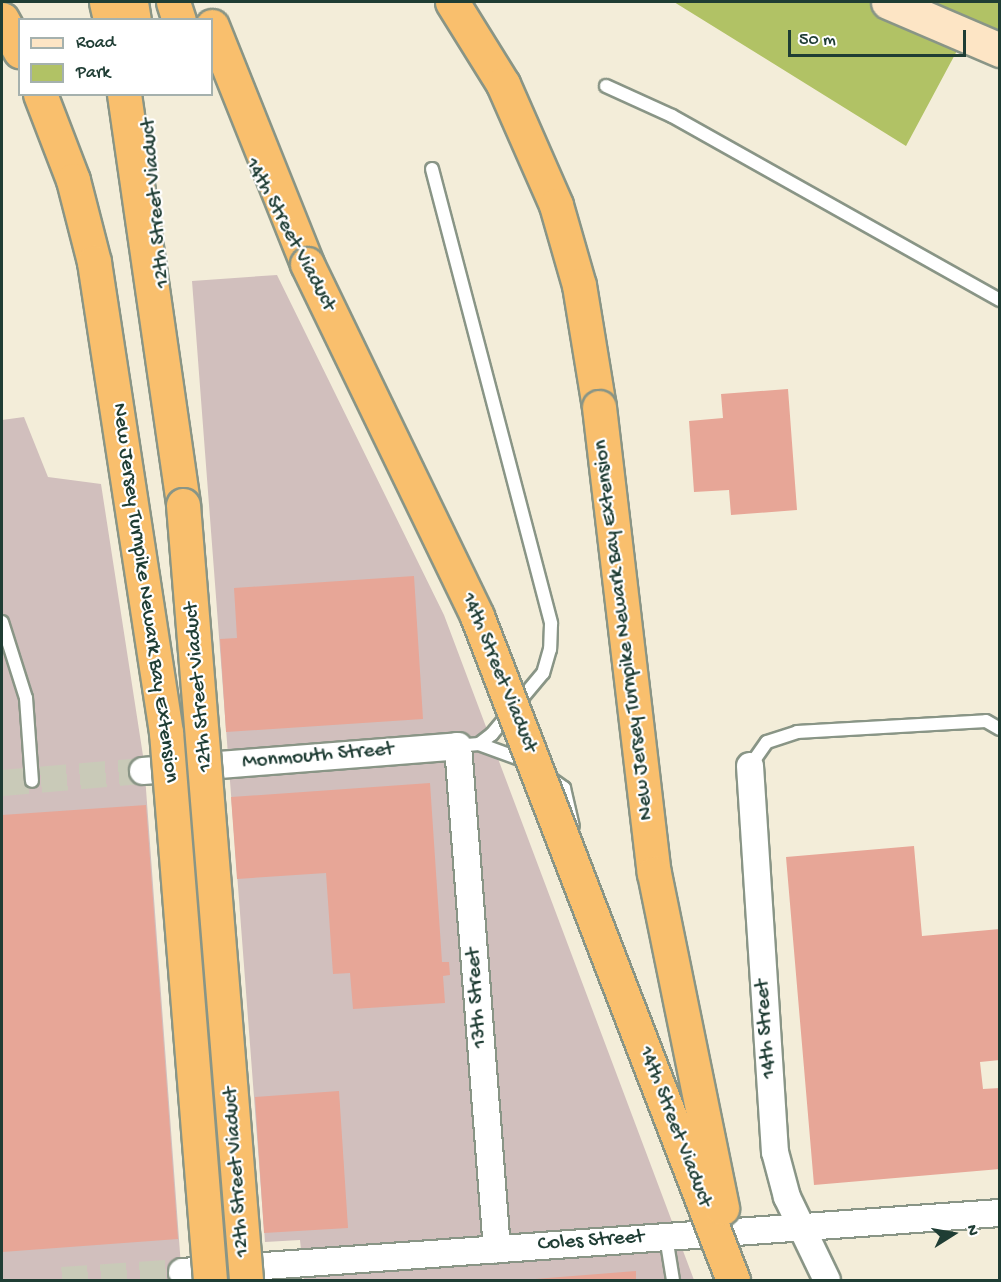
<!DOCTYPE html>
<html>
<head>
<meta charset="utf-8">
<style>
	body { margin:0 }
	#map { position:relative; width:1001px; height:1282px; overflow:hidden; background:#f3edd9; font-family:"Gochi Hand",sans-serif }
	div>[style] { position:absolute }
	.industrial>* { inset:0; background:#d1bfbd }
	.green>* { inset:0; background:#b1c265 }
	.building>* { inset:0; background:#e7a697 }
	.street-tunnel>* { height:26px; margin-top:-13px; transform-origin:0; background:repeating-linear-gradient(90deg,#c9cab8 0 26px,transparent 0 39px) }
	.roads { filter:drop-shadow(2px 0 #899586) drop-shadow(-2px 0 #899586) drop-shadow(0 2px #899586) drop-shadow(0 -2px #899586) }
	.lane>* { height:12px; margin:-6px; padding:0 6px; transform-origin:6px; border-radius:6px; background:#fff }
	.street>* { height:26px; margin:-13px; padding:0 13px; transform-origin:13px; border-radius:13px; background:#fff }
	.secondary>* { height:33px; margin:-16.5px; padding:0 16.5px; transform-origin:16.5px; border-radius:16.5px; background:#fde5c5 }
	.highway>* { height:33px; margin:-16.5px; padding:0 16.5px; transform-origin:16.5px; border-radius:16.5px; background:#f9bf6d }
	.bridges { filter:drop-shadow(2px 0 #899586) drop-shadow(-2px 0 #899586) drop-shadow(0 2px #899586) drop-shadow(0 -2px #899586) }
	.highway-bridge>* { height:33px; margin:-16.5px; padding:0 16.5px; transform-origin:16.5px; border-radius:16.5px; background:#f9bf6d }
	span { translate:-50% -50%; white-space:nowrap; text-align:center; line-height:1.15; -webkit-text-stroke:4.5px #fff; paint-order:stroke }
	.street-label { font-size:21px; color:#1f3d34 }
	.frame { position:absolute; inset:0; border:3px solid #1f3d34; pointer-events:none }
	.legend { position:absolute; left:18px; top:18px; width:195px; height:78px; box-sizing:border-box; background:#fff; border:2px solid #a5b1ae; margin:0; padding:8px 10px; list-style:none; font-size:18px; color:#1f3d34 }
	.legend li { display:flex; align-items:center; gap:12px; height:30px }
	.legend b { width:30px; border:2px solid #a5b1ae }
	.north { position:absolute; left:923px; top:1204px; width:60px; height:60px; -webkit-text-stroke:4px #fff; paint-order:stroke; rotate:79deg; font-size:16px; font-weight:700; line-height:24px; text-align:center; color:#1f3d34 }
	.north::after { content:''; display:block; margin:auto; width:21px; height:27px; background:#1f3d34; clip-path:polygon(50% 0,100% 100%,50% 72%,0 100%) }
	.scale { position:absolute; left:788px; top:30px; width:178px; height:27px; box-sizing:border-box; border:3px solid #1f3d34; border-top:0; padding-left:8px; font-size:18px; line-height:21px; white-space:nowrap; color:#1f3d34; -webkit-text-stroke:4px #fff; paint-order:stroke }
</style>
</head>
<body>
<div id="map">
	<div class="industrial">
		<div style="clip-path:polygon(277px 275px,444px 615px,694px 1280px,304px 1280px,300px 1240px,265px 1242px,192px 281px)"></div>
		<div style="clip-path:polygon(24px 417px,48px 477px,101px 484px,144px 762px,182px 1280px,2px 1280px,2px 420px)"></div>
	</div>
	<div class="green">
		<div style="clip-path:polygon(674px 2px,999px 2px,999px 65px,959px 47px,906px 146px)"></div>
	</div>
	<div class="building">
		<div style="clip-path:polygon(788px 389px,797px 510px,731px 515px,729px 490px,694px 492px,689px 421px,723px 418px,721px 394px)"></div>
		<div style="clip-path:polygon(414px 576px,423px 719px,226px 732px,220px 639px,237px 638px,234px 588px)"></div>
		<div style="clip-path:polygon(430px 783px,442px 962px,449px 962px,450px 975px,443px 976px,445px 1003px,353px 1009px,350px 973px,333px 974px,326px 873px,237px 879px,231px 797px)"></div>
		<div style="clip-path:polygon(146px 805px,178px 1239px,2px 1252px,2px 815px)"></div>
		<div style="clip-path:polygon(914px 846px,922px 936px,1000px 929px,1000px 1060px,980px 1062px,983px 1089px,1000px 1088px,1000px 1169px,814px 1185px,786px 857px)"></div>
		<div style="clip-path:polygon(339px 1091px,348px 1228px,264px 1233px,255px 1097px)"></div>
		<div style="clip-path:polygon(636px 1271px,636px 1280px,535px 1280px,535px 1279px)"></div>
	</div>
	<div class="street-tunnel">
		<div style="left:2px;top:783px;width:142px;rotate:-4.9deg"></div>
		<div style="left:62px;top:1280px;width:120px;rotate:-3.8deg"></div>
	</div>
	<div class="roads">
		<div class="lane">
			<div style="left:606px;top:86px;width:72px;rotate:24.4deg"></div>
			<div style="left:672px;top:116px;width:376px;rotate:29.3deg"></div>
			<div style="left:432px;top:169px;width:470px;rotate:75.3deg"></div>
			<div style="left:551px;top:624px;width:25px;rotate:92deg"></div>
			<div style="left:550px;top:649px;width:25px;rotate:106deg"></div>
			<div style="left:543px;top:673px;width:80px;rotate:129.9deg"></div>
			<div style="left:492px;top:734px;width:16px;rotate:142deg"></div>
			<div style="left:479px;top:744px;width:21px;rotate:175deg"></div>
			<div style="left:2px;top:622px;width:80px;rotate:72.5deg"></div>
			<div style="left:26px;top:698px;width:83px;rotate:85.9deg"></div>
			<div style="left:479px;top:744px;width:52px;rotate:20.2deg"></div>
			<div style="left:750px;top:766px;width:29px;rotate:-55deg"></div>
			<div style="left:767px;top:742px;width:32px;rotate:-18deg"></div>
			<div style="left:797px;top:732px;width:189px;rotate:-3.3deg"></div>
			<div style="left:986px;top:721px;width:16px;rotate:30deg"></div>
			<div style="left:547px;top:776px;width:21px;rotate:35deg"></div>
			<div style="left:564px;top:788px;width:39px;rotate:77deg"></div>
			<div style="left:666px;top:1237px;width:44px;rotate:80.8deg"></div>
		</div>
		<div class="street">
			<div style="left:750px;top:766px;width:387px;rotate:86.3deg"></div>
			<div style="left:775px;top:1152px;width:47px;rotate:75.1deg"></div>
			<div style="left:787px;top:1197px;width:92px;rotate:64.3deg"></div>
			<div style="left:143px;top:771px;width:316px;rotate:-4.5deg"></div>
			<div style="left:458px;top:746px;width:505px;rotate:85.57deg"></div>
			<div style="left:182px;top:1272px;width:820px;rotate:-4.13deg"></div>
		</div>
		<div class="secondary">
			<div style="left:888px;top:2px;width:122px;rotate:23.2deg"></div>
		</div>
		<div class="highway">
			<div style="left:106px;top:2px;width:18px;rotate:77deg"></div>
			<div style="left:131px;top:2px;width:18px;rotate:81deg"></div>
			<div style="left:173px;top:2px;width:19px;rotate:72deg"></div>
			<div style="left:452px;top:2px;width:97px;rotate:58.1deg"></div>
			<div style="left:503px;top:84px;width:132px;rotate:66.3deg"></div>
			<div style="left:556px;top:205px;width:83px;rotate:74deg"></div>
			<div style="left:579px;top:285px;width:124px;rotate:80.7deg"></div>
			<div style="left:2px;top:19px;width:37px;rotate:61deg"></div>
			<div style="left:212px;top:26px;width:256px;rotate:68.2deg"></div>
			<div style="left:124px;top:94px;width:415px;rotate:81.8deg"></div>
		</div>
	</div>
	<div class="bridges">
		<div class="highway-bridge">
			<div style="left:40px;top:94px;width:92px;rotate:69deg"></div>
			<div style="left:73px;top:180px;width:85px;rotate:75.6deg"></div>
			<div style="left:94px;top:262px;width:475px;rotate:81.3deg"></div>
			<div style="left:166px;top:732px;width:550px;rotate:85.41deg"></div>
			<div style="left:307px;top:264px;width:391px;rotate:64.2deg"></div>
			<div style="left:477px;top:616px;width:712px;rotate:68.92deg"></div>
			<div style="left:599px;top:407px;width:469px;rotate:83.3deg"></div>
			<div style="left:654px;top:873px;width:342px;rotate:78.5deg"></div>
			<div style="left:183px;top:505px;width:778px;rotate:85.35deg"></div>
		</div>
	</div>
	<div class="street-label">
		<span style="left:157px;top:203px;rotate:-95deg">12th Street Viaduct</span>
		<span style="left:289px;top:235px;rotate:62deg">14th Street Viaduct</span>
		<span style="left:144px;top:593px;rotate:82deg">New Jersey Turnpike Newark Bay Extension</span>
		<span style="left:625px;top:630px;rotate:-97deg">New Jersey Turnpike Newark Bay Extension</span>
		<span style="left:498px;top:673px;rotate:68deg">14th Street Viaduct</span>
		<span style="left:200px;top:687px;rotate:-95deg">12th Street Viaduct</span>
		<span style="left:318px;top:757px;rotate:-5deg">Monmouth Street</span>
		<span style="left:478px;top:998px;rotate:-94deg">13th Street</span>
		<span style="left:767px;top:1029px;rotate:-94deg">14th Street</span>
		<span style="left:674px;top:1127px;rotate:69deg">14th Street Viaduct</span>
		<span style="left:238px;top:1172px;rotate:-94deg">12th Street Viaduct</span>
		<span style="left:591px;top:1242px;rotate:-4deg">Coles Street</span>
	</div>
	<div class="frame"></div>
	<ul class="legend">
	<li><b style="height:8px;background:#fde5c5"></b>Road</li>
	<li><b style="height:16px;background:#b1c265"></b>Park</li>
	</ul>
	<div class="north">N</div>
	<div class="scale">50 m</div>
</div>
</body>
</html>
